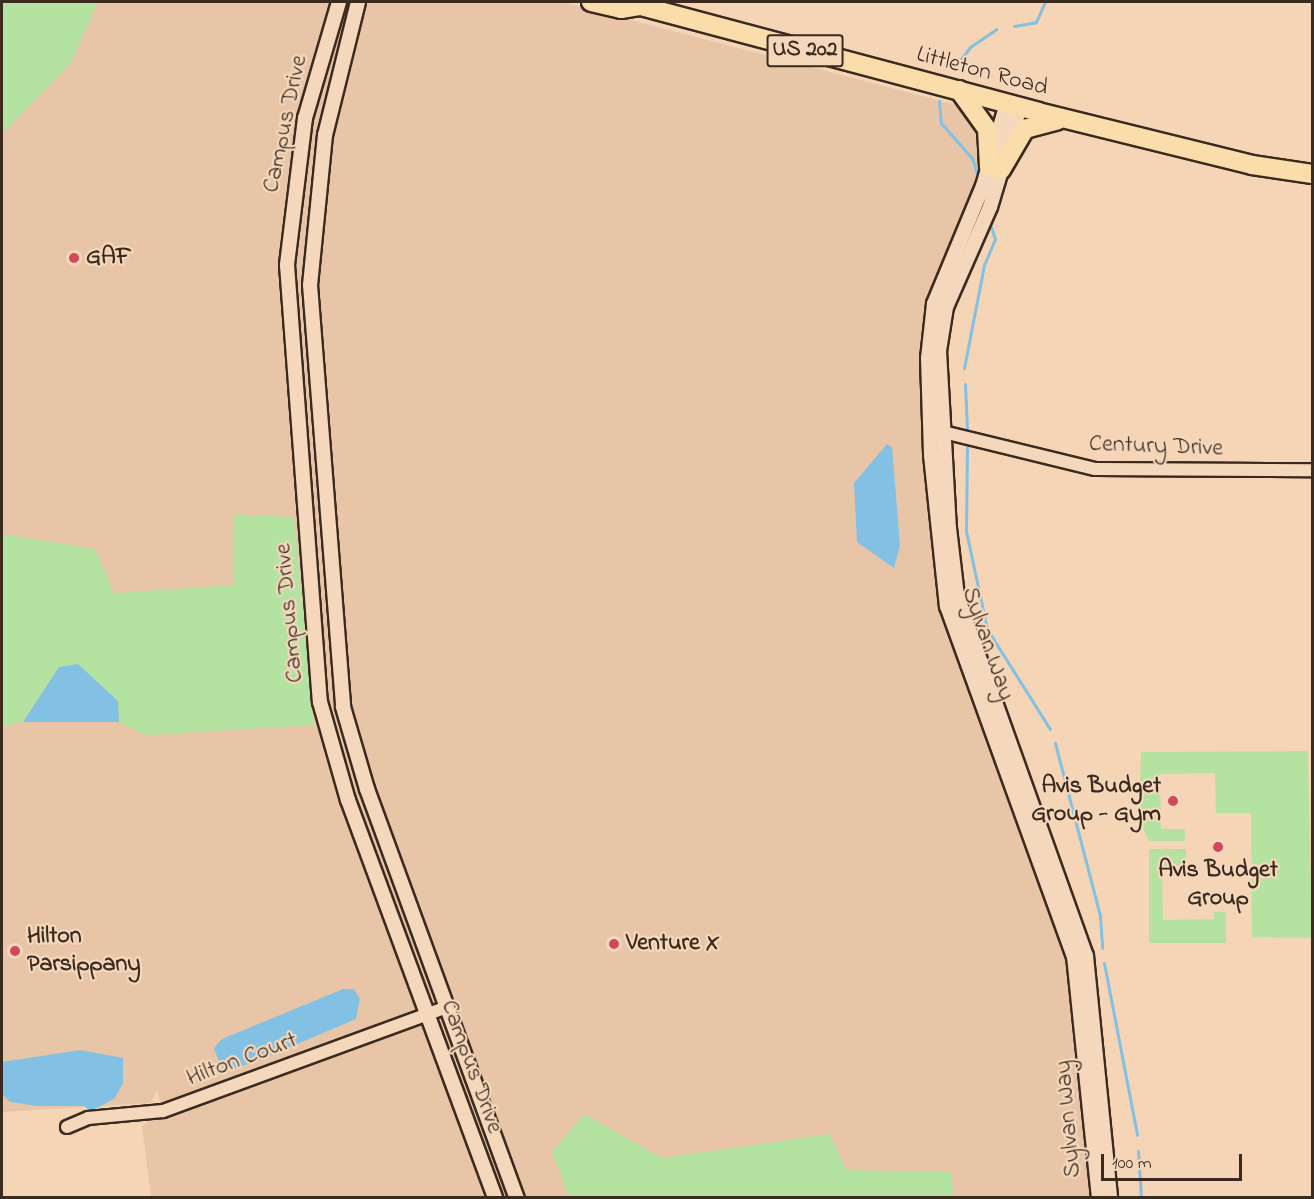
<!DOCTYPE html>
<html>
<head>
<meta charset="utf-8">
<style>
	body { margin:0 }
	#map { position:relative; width:1314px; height:1199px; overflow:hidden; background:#f6d4b6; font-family:"Indie Flower",sans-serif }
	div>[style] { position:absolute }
	.built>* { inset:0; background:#e8c5a7 }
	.green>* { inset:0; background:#b4e2a1 }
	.water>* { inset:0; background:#82c1e3 }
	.stream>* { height:3px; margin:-1.5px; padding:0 1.5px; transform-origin:1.5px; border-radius:1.5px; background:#82c1e3 }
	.roads { filter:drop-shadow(2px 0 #3b2a1e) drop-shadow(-2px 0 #3b2a1e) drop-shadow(0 2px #3b2a1e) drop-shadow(0 -2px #3b2a1e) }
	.minor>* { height:12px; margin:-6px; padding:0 6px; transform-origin:6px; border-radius:6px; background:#f5d8bc }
	.tertiary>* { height:14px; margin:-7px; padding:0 7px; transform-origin:7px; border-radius:7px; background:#f5d8bc }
	.primary>* { height:18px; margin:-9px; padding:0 9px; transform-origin:9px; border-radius:9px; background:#faddab }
	.dots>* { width:16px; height:16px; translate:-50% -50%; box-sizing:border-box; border:3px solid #f5d8bc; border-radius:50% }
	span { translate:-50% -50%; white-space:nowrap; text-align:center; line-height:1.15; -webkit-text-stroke:4.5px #f5d8bc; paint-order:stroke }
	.shield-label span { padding:2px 4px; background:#f5d8bc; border:2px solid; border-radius:4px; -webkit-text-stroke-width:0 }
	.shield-label { font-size:22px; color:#3b2a1e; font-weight:700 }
	.street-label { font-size:24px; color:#3b2a1e }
	.poi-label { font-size:24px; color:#3b2a1e; font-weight:700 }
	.left { translate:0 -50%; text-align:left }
	.right { translate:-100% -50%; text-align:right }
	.frame { position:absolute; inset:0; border:3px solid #3b2a1e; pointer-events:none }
	.scale { position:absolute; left:1101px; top:1154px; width:141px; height:27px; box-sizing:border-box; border:3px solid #3b2a1e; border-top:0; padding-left:8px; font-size:18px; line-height:21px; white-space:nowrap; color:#3b2a1e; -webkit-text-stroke:4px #f5d8bc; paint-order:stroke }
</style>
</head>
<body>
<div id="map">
	<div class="built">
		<div style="clip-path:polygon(2px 2px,562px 2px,964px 107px,987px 143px,975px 198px,938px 277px,921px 348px,936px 576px,943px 614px,1067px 955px,1092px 1197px,151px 1197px,142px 1126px,163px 1111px,157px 1090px,151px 1103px,2px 1112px)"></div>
	</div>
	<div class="green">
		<div style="clip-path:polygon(2px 2px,98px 2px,70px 64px,2px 134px)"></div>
		<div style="clip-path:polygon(233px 514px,294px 517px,314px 725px,146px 735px,119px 722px,118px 701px,59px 667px,23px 722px,2px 727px,2px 534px,95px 549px,114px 593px,234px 585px)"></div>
		<div style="clip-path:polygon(1308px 751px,1312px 938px,1252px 937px,1251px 813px,1216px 813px,1215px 773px,1160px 774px,1161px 829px,1185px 829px,1185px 841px,1149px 841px,1139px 820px,1141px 752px)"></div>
		<div style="clip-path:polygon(1149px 849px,1186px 849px,1186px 866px,1162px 866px,1163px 920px,1214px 919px,1214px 912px,1226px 912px,1226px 943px,1149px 943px)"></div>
		<div style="clip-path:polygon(584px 1114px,662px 1158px,830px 1134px,846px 1170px,952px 1172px,953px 1197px,569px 1197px,552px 1152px)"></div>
	</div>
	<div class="water">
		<div style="clip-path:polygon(887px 444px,892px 447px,900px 545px,894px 568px,857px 542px,854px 483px)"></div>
		<div style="clip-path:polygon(78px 664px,118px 701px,119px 722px,23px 722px,59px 667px)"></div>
		<div style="clip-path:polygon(343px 989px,354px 989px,360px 999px,356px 1019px,257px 1061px,230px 1070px,221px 1067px,214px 1048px,222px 1039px)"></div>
		<div style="clip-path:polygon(80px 1050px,123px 1058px,123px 1083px,115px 1098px,101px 1106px,90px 1111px,84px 1106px,38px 1106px,10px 1102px,2px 1094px,2px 1062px)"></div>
	</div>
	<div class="stream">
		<div style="left:1014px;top:26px;width:22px;rotate:-10deg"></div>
		<div style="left:1036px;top:22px;width:22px;rotate:-66deg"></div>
		<div style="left:955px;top:67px;width:25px;rotate:-53deg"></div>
		<div style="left:970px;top:47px;width:32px;rotate:-34deg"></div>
		<div style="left:939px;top:101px;width:22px;rotate:85deg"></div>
		<div style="left:941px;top:123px;width:47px;rotate:48.5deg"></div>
		<div style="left:972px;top:158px;width:22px;rotate:72deg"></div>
		<div style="left:964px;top:368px;width:105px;rotate:-79deg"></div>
		<div style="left:984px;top:265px;width:28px;rotate:-67deg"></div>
		<div style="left:995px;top:239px;width:13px;rotate:-108deg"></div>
		<div style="left:965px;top:384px;width:46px;rotate:87.5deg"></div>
		<div style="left:967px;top:446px;width:85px;rotate:90.7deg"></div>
		<div style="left:966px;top:531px;width:100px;rotate:77.9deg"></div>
		<div style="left:987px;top:629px;width:118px;rotate:57.8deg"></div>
		<div style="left:1055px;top:743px;width:179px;rotate:75.4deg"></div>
		<div style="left:1100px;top:916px;width:32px;rotate:86deg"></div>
		<div style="left:1104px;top:963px;width:175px;rotate:79.1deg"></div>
		<div style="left:1138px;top:1151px;width:47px;rotate:86.3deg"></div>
	</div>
	<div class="roads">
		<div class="minor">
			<div style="left:935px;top:430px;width:165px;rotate:13.7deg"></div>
			<div style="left:1095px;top:469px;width:217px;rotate:0.3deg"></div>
			<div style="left:67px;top:1127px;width:23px;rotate:-23deg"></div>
			<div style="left:88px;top:1118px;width:75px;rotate:-5.3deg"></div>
			<div style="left:163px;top:1111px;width:302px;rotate:-20.1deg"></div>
		</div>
		<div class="tertiary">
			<div style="left:339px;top:2px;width:121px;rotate:106.3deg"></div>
			<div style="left:305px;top:118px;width:148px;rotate:97deg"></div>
			<div style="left:287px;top:265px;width:438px;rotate:85.7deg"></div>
			<div style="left:320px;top:702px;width:102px;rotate:74.1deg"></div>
			<div style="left:348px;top:800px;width:424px;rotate:69.7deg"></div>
			<div style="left:358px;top:2px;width:137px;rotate:103.9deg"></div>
			<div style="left:325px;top:135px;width:151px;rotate:95.7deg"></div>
			<div style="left:310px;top:285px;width:423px;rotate:85.5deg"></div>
			<div style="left:343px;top:707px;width:85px;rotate:73.7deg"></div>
			<div style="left:367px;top:789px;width:436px;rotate:69.9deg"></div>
			<div style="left:1007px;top:103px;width:86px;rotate:106.1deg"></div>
			<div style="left:983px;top:186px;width:128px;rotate:112.6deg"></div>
			<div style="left:934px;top:304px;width:54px;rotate:96.3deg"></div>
			<div style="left:928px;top:358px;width:97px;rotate:88.2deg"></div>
			<div style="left:931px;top:455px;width:152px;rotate:84deg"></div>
			<div style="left:947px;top:606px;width:372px;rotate:70.1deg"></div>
			<div style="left:1074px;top:956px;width:243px;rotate:84.1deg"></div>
			<div style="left:1020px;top:107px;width:104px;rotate:106.7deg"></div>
			<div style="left:990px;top:207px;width:109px;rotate:113.7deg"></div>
			<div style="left:946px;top:307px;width:45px;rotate:99deg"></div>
			<div style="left:939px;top:351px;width:177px;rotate:86.8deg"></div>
			<div style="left:949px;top:528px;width:68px;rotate:83.3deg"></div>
			<div style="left:957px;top:596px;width:382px;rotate:70.3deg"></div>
			<div style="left:1086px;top:956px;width:243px;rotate:84.3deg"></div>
		</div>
		<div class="primary">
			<div style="left:591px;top:2px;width:31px;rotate:13deg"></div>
			<div style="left:621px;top:9px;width:20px;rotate:-9deg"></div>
			<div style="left:641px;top:6px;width:411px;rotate:14.9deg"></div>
			<div style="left:1038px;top:112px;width:220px;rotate:13.9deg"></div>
			<div style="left:1252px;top:165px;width:61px;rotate:8.5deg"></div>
			<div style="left:959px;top:90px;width:48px;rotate:54.3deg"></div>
			<div style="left:987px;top:129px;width:38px;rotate:87deg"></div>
			<div style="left:1001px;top:170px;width:48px;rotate:-59.7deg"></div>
			<div style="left:1025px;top:129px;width:34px;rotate:-15deg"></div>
		</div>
	</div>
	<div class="dots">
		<div style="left:74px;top:258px;background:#d1495b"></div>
		<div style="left:1173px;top:801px;background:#d1495b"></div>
		<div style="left:1218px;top:847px;background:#d1495b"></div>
		<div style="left:614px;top:944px;background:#d1495b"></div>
		<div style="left:15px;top:951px;background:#d1495b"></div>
	</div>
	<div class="shield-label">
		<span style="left:805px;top:51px">US 202</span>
	</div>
	<div class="street-label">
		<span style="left:982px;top:72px;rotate:15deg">Littleton Road</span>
		<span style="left:286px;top:124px;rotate:-78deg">Campus Drive</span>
		<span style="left:1156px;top:447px;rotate:2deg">Century Drive</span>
		<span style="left:290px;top:613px;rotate:-95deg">Campus Drive</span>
		<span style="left:987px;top:644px;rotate:71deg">Sylvan Way</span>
		<span style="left:242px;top:1060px;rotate:-20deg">Hilton Court</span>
		<span style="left:471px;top:1067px;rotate:70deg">Campus Drive</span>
		<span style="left:1069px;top:1119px;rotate:-95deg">Sylvan Way</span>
	</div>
	<div class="poi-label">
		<span class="left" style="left:86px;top:258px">GAF</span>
		<span class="right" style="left:1161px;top:801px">Avis Budget<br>Group - Gym</span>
		<span style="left:1218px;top:885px">Avis Budget<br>Group</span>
		<span class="left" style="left:27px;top:951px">Hilton<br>Parsippany</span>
		<span class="left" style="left:626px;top:944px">Venture X</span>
	</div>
	<div class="frame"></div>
	<div class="scale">100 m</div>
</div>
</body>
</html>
